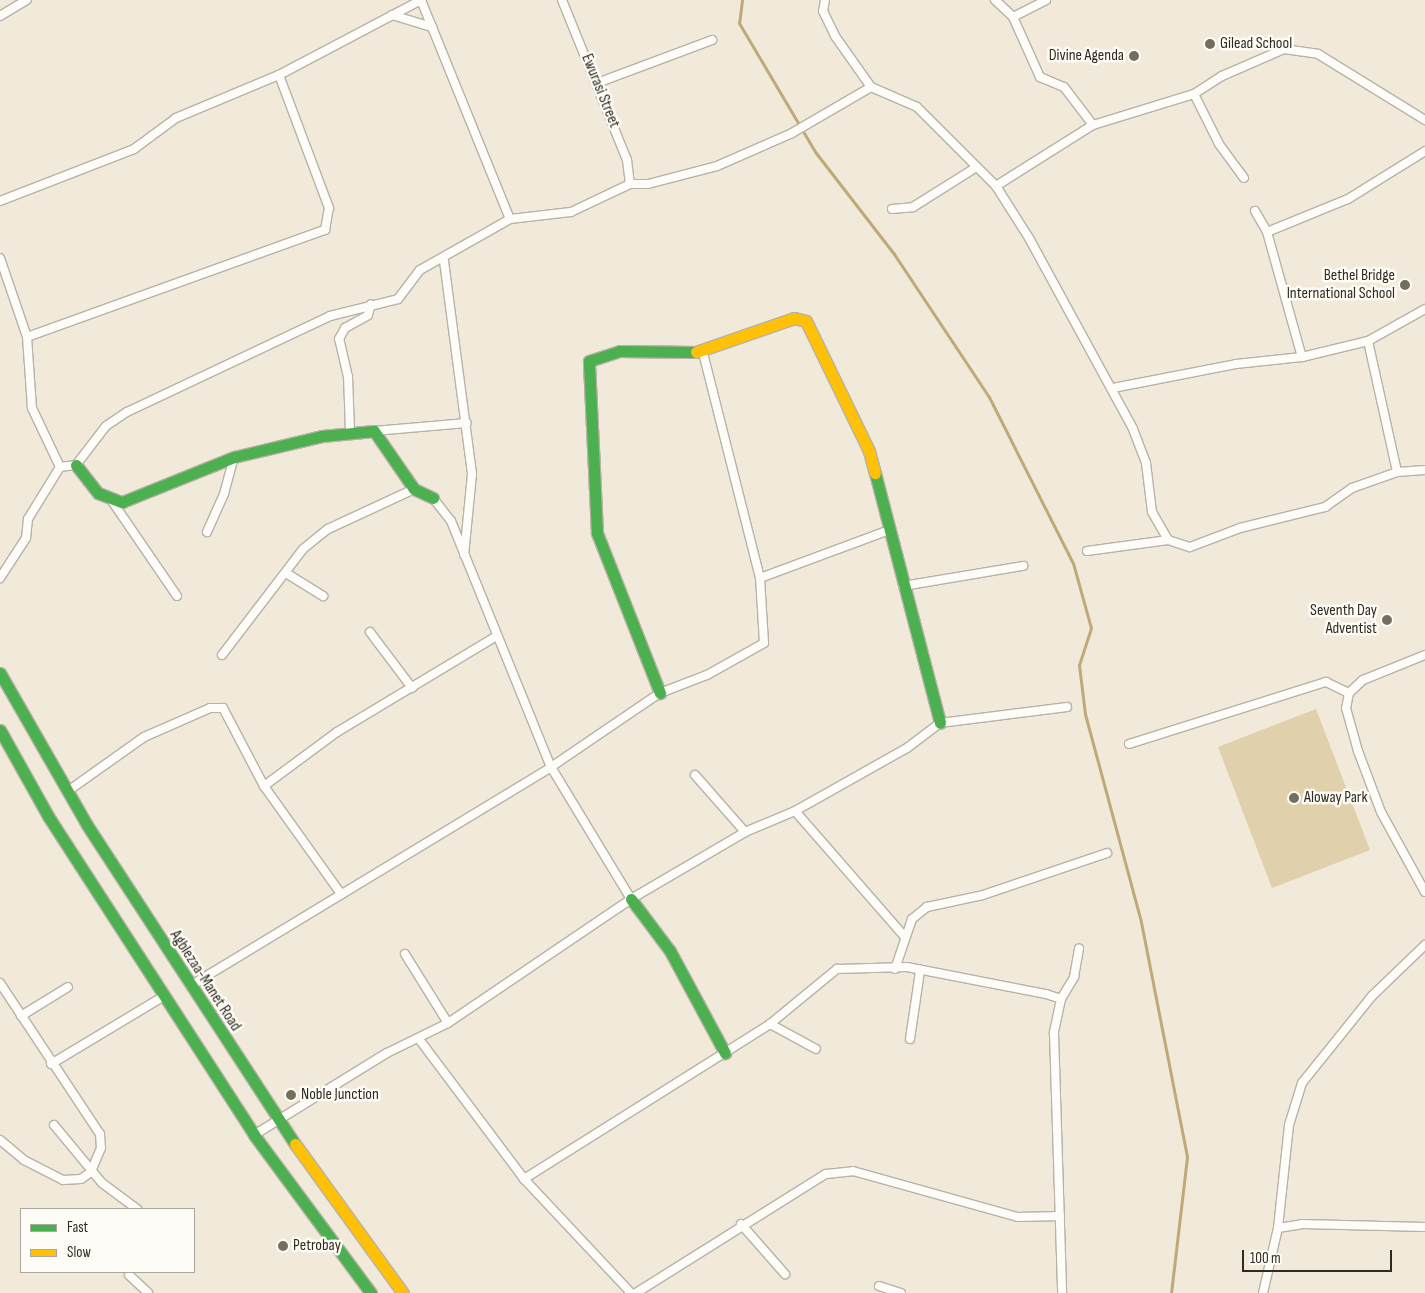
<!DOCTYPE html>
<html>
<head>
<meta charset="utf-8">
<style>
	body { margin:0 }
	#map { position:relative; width:1425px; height:1293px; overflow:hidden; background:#f1eada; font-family:"Sofia Sans Condensed",sans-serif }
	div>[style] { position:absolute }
	.green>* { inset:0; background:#e0d0ab }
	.stream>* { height:3px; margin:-1.5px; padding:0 1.5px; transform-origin:1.5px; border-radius:1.5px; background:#bfaa77 }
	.roads { filter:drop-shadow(1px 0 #b8b2a6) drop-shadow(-1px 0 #b8b2a6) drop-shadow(0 1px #b8b2a6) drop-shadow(0 -1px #b8b2a6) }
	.street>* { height:8px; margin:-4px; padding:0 4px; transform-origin:4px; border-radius:4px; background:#fdfcf9 }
	.fast>* { height:11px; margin:-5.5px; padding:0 5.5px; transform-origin:5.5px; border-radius:5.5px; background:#4caf50 }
	.slow>* { height:11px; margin:-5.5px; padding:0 5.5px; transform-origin:5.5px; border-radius:5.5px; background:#ffc107 }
	.dots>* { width:14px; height:14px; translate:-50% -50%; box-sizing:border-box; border:2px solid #fefcf6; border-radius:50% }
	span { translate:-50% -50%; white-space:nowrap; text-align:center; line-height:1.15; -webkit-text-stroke:5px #fefcf6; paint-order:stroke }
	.poi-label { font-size:16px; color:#302b20 }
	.left { translate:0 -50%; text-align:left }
	.right { translate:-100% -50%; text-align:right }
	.street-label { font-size:16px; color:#302b20 }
	.legend { position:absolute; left:20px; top:1208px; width:175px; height:65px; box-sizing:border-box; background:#fefcf6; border:1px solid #aca8a0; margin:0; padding:6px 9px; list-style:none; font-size:15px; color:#302b20 }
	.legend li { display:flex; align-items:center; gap:10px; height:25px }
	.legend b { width:25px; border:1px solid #aca8a0 }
	.scale { position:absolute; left:1242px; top:1250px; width:150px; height:22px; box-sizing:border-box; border:2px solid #302b20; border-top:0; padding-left:6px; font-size:15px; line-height:18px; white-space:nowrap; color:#302b20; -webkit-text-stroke:4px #fefcf6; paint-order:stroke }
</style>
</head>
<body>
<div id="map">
	<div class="green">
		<div style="clip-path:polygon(1316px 709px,1370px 850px,1272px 888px,1218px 747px)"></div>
	</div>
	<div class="stream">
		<div style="left:742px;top:0;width:23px;rotate:97deg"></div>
		<div style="left:739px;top:23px;width:151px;rotate:59.4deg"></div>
		<div style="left:816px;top:153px;width:128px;rotate:52.3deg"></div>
		<div style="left:894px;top:254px;width:172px;rotate:56.4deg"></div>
		<div style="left:989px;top:397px;width:186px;rotate:63.2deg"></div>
		<div style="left:1073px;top:563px;width:67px;rotate:74.5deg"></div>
		<div style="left:1091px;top:628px;width:39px;rotate:108deg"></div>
		<div style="left:1079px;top:665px;width:49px;rotate:83deg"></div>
		<div style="left:1085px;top:714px;width:215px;rotate:74.9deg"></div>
		<div style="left:1141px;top:922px;width:239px;rotate:78.9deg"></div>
		<div style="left:1187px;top:1157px;width:137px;rotate:96.7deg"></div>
	</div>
	<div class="roads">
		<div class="street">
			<div style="left:421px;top:0;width:236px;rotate:67.9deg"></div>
			<div style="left:562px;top:0;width:173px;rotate:67.9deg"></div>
			<div style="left:627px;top:160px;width:24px;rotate:83deg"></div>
			<div style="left:825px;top:0;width:11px;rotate:100deg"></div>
			<div style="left:823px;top:11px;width:28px;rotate:64deg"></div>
			<div style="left:835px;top:36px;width:62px;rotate:54.8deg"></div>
			<div style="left:871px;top:87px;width:50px;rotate:23.5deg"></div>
			<div style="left:917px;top:107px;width:112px;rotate:45deg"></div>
			<div style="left:996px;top:186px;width:62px;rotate:57.6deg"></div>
			<div style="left:1029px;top:238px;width:217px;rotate:61.4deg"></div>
			<div style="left:1133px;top:429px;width:36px;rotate:69deg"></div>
			<div style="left:1146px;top:463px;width:49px;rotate:83deg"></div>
			<div style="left:1152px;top:512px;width:32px;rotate:60deg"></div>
			<div style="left:1168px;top:540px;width:23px;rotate:18deg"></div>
			<div style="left:1190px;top:547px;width:53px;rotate:-20.8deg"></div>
			<div style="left:1240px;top:528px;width:88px;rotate:-13.9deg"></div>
			<div style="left:1325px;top:507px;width:33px;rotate:-35deg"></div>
			<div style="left:1352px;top:488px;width:48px;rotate:-19.6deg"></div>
			<div style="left:1397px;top:472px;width:28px;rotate:-4deg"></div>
			<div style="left:995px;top:0;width:25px;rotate:43deg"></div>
			<div style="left:1013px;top:17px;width:66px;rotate:65.8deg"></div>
			<div style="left:1040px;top:77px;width:26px;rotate:23deg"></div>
			<div style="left:1064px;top:87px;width:48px;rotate:52.7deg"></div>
			<div style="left:392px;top:15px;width:42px;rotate:16.7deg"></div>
			<div style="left:0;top:16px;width:31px;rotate:-31deg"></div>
			<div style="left:1013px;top:17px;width:37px;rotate:-27deg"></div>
			<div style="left:597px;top:83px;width:123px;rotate:-20.5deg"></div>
			<div style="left:1194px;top:94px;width:56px;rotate:63.4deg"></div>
			<div style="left:1219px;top:144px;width:42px;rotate:53.7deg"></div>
			<div style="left:996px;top:186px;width:115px;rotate:-32.2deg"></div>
			<div style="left:1093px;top:125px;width:106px;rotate:-17.1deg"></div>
			<div style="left:1194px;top:94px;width:33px;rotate:-33deg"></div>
			<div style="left:1222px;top:76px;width:68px;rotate:-23.5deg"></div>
			<div style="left:1284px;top:49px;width:34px;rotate:8deg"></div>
			<div style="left:1318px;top:54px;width:126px;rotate:31.7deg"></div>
			<div style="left:0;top:201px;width:144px;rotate:-21.2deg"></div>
			<div style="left:134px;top:149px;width:52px;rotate:-36.4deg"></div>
			<div style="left:176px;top:118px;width:112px;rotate:-22.7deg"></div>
			<div style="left:279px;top:75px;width:161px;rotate:-27.8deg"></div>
			<div style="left:892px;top:209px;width:21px;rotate:-5deg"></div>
			<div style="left:913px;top:207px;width:73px;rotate:-32.2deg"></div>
			<div style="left:1255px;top:211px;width:24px;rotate:60deg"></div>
			<div style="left:1267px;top:232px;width:130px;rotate:74.4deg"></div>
			<div style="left:1267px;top:232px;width:87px;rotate:-22.2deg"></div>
			<div style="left:1348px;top:199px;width:91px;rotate:-31.9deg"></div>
			<div style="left:0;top:258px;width:83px;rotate:71.1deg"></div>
			<div style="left:27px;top:337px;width:71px;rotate:86deg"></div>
			<div style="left:32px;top:408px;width:65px;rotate:64.6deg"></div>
			<div style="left:60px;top:467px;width:61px;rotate:121.6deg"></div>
			<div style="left:28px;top:519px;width:19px;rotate:96deg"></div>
			<div style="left:26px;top:538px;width:48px;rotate:123deg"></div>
			<div style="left:444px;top:261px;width:215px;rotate:82.5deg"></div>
			<div style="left:472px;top:474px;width:81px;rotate:95.6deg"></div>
			<div style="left:27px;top:337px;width:317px;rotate:-19.8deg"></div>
			<div style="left:325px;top:230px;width:22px;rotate:-80deg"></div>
			<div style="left:329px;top:208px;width:142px;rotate:-110.6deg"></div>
			<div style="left:1368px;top:341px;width:134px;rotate:77.5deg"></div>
			<div style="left:1113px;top:388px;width:125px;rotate:-11deg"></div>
			<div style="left:1236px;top:364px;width:66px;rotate:-6.1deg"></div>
			<div style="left:1302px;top:357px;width:68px;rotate:-13.6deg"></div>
			<div style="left:1368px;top:341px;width:65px;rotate:-29.3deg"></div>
			<div style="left:350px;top:431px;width:54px;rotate:-92.1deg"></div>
			<div style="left:348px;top:377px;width:39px;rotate:-103deg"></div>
			<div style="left:339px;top:339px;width:13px;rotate:-61deg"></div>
			<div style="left:345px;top:328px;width:26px;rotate:-29deg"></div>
			<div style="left:368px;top:315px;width:11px;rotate:-75deg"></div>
			<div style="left:374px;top:431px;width:93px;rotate:-4.9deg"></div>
			<div style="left:60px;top:467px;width:16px;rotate:-7deg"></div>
			<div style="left:76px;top:465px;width:49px;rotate:-52.4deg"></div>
			<div style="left:106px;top:426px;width:25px;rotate:-34deg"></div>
			<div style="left:127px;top:412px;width:225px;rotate:-25.3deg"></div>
			<div style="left:330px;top:316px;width:70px;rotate:-14deg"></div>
			<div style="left:398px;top:299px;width:36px;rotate:-53deg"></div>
			<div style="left:420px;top:270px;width:103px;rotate:-29.5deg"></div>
			<div style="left:510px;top:219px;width:61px;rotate:-6.5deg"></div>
			<div style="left:571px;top:212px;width:65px;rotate:-25.4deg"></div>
			<div style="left:630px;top:184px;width:18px"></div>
			<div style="left:648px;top:184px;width:71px;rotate:-14.6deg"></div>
			<div style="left:717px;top:166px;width:82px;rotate:-23.7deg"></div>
			<div style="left:792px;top:133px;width:91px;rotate:-30.2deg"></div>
			<div style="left:433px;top:498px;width:29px;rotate:52deg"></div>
			<div style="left:451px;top:521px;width:266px;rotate:67.9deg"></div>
			<div style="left:551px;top:767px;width:154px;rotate:58.8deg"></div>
			<div style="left:112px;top:501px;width:115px;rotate:55.6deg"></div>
			<div style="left:207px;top:532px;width:42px;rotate:-65.9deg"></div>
			<div style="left:224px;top:494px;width:38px;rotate:-75deg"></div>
			<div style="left:1087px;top:551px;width:82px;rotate:-7.7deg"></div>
			<div style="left:286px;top:573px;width:44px;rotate:31.9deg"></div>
			<div style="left:760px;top:578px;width:138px;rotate:-20.4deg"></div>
			<div style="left:903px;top:586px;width:122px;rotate:-9.5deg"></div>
			<div style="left:370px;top:632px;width:70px;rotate:53.1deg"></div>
			<div style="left:222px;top:655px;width:133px;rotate:-52.6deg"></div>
			<div style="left:303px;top:549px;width:32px;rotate:-39deg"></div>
			<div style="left:328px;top:529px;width:95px;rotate:-24.9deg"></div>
			<div style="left:1349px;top:693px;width:15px;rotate:101deg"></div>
			<div style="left:1346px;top:708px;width:45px;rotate:74.4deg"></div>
			<div style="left:1358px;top:751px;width:65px;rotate:69.3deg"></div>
			<div style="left:1381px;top:812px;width:91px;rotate:61.2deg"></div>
			<div style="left:1349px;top:693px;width:19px;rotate:-43deg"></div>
			<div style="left:1363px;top:680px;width:67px;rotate:-22deg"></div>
			<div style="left:1129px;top:744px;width:207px;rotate:-17.5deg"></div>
			<div style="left:1326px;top:682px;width:25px;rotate:26deg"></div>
			<div style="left:695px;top:775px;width:76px;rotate:48.7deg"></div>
			<div style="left:264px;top:786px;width:91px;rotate:-36.5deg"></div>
			<div style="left:337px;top:732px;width:184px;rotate:-31deg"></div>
			<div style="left:68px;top:791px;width:93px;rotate:-35.4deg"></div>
			<div style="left:144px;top:737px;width:72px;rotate:-23.7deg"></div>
			<div style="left:210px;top:708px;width:13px"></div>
			<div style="left:223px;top:708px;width:88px;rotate:62.3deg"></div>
			<div style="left:264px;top:786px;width:133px;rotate:54.5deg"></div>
			<div style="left:795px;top:811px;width:167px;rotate:48.9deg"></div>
			<div style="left:405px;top:954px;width:81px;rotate:58.1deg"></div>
			<div style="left:895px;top:969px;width:53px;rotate:-71.2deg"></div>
			<div style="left:912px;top:919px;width:19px;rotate:-39deg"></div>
			<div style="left:927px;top:907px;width:57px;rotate:-12.1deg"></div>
			<div style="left:983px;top:895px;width:131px;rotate:-18.7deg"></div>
			<div style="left:0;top:983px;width:181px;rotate:56.5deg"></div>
			<div style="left:100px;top:1134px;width:14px;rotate:86deg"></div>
			<div style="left:101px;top:1148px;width:26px;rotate:113deg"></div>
			<div style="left:91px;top:1172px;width:12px;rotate:145deg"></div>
			<div style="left:81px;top:1179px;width:18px;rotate:177deg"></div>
			<div style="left:63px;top:1180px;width:44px;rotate:-152.9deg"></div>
			<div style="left:24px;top:1160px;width:31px;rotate:-140deg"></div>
			<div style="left:190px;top:986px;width:422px;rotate:-31.2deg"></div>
			<div style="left:551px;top:767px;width:132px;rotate:-34.2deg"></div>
			<div style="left:660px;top:693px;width:50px;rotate:-21deg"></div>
			<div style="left:707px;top:675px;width:65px;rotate:-29.3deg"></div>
			<div style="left:764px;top:643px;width:65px;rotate:-93.5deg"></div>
			<div style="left:760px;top:578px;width:233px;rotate:-104.2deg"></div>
			<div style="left:1061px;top:999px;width:26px;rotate:-59deg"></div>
			<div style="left:1074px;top:977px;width:29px;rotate:-80deg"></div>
			<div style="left:21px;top:1016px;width:55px;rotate:-31.7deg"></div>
			<div style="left:770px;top:1024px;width:52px;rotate:28.5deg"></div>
			<div style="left:419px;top:1039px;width:175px;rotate:53.1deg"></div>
			<div style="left:524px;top:1179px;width:156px;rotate:46.8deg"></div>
			<div style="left:910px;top:1039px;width:69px;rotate:-81.6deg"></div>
			<div style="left:51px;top:1064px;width:132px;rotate:-31deg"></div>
			<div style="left:54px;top:1125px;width:75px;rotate:50.4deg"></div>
			<div style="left:102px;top:1183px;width:44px;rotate:36.6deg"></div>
			<div style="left:254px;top:1135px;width:156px;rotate:-31.7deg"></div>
			<div style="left:387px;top:1053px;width:68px;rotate:-26.2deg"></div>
			<div style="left:448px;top:1023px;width:221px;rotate:-34.1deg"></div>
			<div style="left:631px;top:899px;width:132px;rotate:-30.4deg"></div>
			<div style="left:745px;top:832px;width:54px;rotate:-22.8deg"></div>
			<div style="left:795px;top:811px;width:129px;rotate:-29.4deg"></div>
			<div style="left:907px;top:748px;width:41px;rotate:-37.1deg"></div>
			<div style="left:940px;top:723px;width:128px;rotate:-7.2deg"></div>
			<div style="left:524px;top:1179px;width:291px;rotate:-32.2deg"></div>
			<div style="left:770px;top:1024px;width:87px;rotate:-39.4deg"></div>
			<div style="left:837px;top:969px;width:70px;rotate:-1.6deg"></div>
			<div style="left:907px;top:967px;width:142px;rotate:11deg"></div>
			<div style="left:1046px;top:994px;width:16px;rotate:18deg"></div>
			<div style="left:1061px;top:999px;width:35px;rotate:102deg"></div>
			<div style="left:1054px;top:1033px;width:260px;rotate:88.2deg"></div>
			<div style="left:741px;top:1224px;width:67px;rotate:48.7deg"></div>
			<div style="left:1278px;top:1228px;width:24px;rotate:-9deg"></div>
			<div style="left:1302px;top:1224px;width:123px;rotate:1.4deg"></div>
			<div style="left:129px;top:1275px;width:26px;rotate:43deg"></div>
			<div style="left:879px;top:1286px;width:23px;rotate:18deg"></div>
			<div style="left:636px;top:1293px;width:224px;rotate:-32.1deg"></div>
			<div style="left:826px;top:1174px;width:27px;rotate:-6deg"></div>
			<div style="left:853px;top:1171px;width:171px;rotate:15.6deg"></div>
			<div style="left:1018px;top:1217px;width:42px;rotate:-1.4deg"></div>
			<div style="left:1263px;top:1293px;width:67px;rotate:-77deg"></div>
			<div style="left:1278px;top:1228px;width:104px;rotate:-83.9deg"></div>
			<div style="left:1289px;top:1125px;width:44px;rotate:-72.8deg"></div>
			<div style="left:1302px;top:1083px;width:112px;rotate:-51.2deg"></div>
			<div style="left:1372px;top:996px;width:74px;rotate:-43.9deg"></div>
		</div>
		<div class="fast">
			<div style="left:76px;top:465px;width:36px;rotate:52deg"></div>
			<div style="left:98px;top:493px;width:26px;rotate:21deg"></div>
			<div style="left:122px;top:502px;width:121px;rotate:-21.9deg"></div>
			<div style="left:234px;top:457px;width:90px;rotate:-13.4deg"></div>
			<div style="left:322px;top:436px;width:52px;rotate:-5.5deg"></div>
			<div style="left:374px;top:431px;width:70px;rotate:55.4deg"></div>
			<div style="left:414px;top:489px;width:21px;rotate:25deg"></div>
			<div style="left:875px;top:473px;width:258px;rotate:75.4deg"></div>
			<div style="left:0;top:673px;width:175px;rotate:60.2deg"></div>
			<div style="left:87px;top:825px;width:381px;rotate:56.9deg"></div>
			<div style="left:660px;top:693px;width:172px;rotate:-111.5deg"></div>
			<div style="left:597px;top:533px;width:172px;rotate:-92.7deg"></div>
			<div style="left:589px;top:361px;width:32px;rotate:-18deg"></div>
			<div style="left:619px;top:351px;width:77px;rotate:0.7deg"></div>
			<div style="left:0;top:730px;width:98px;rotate:60.8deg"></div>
			<div style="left:48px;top:816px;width:380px;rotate:57.1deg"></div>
			<div style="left:254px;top:1135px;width:197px;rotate:53.5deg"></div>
			<div style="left:631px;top:899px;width:65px;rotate:53.1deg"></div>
			<div style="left:670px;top:951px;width:116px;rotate:61.7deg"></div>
		</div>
		<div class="slow">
			<div style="left:696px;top:352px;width:104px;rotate:-19.1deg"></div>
			<div style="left:794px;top:318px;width:12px;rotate:14deg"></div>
			<div style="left:806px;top:321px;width:144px;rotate:64.1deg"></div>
			<div style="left:869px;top:451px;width:23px;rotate:75deg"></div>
			<div style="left:295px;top:1144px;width:184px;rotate:54.1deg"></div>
		</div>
	</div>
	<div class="dots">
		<div style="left:1210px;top:44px;background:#746e61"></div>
		<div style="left:1134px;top:56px;background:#746e61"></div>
		<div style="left:1405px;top:285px;background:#746e61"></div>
		<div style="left:1387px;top:620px;background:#746e61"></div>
		<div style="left:1294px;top:798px;background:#746e61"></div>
		<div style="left:291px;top:1095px;background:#746e61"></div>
		<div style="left:283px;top:1246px;background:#746e61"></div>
	</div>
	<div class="poi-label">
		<span class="left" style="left:1220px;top:44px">Gilead School</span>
		<span class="right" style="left:1124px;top:56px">Divine Agenda</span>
		<span class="right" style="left:1395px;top:285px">Bethel Bridge<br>International School</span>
		<span class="right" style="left:1377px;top:620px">Seventh Day<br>Adventist</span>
		<span class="left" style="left:1304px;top:798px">Aloway Park</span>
		<span class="left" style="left:301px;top:1095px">Noble Junction</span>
		<span class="left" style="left:293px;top:1246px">Petrobay</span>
	</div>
	<div class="street-label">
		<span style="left:600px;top:91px;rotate:68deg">Ewurasi Street</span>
		<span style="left:205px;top:981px;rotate:57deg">Agblezaa-Manet Road</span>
	</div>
	<ul class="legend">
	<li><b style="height:6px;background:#4caf50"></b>Fast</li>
	<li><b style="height:6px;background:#ffc107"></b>Slow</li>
	</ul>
	<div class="scale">100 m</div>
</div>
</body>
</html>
